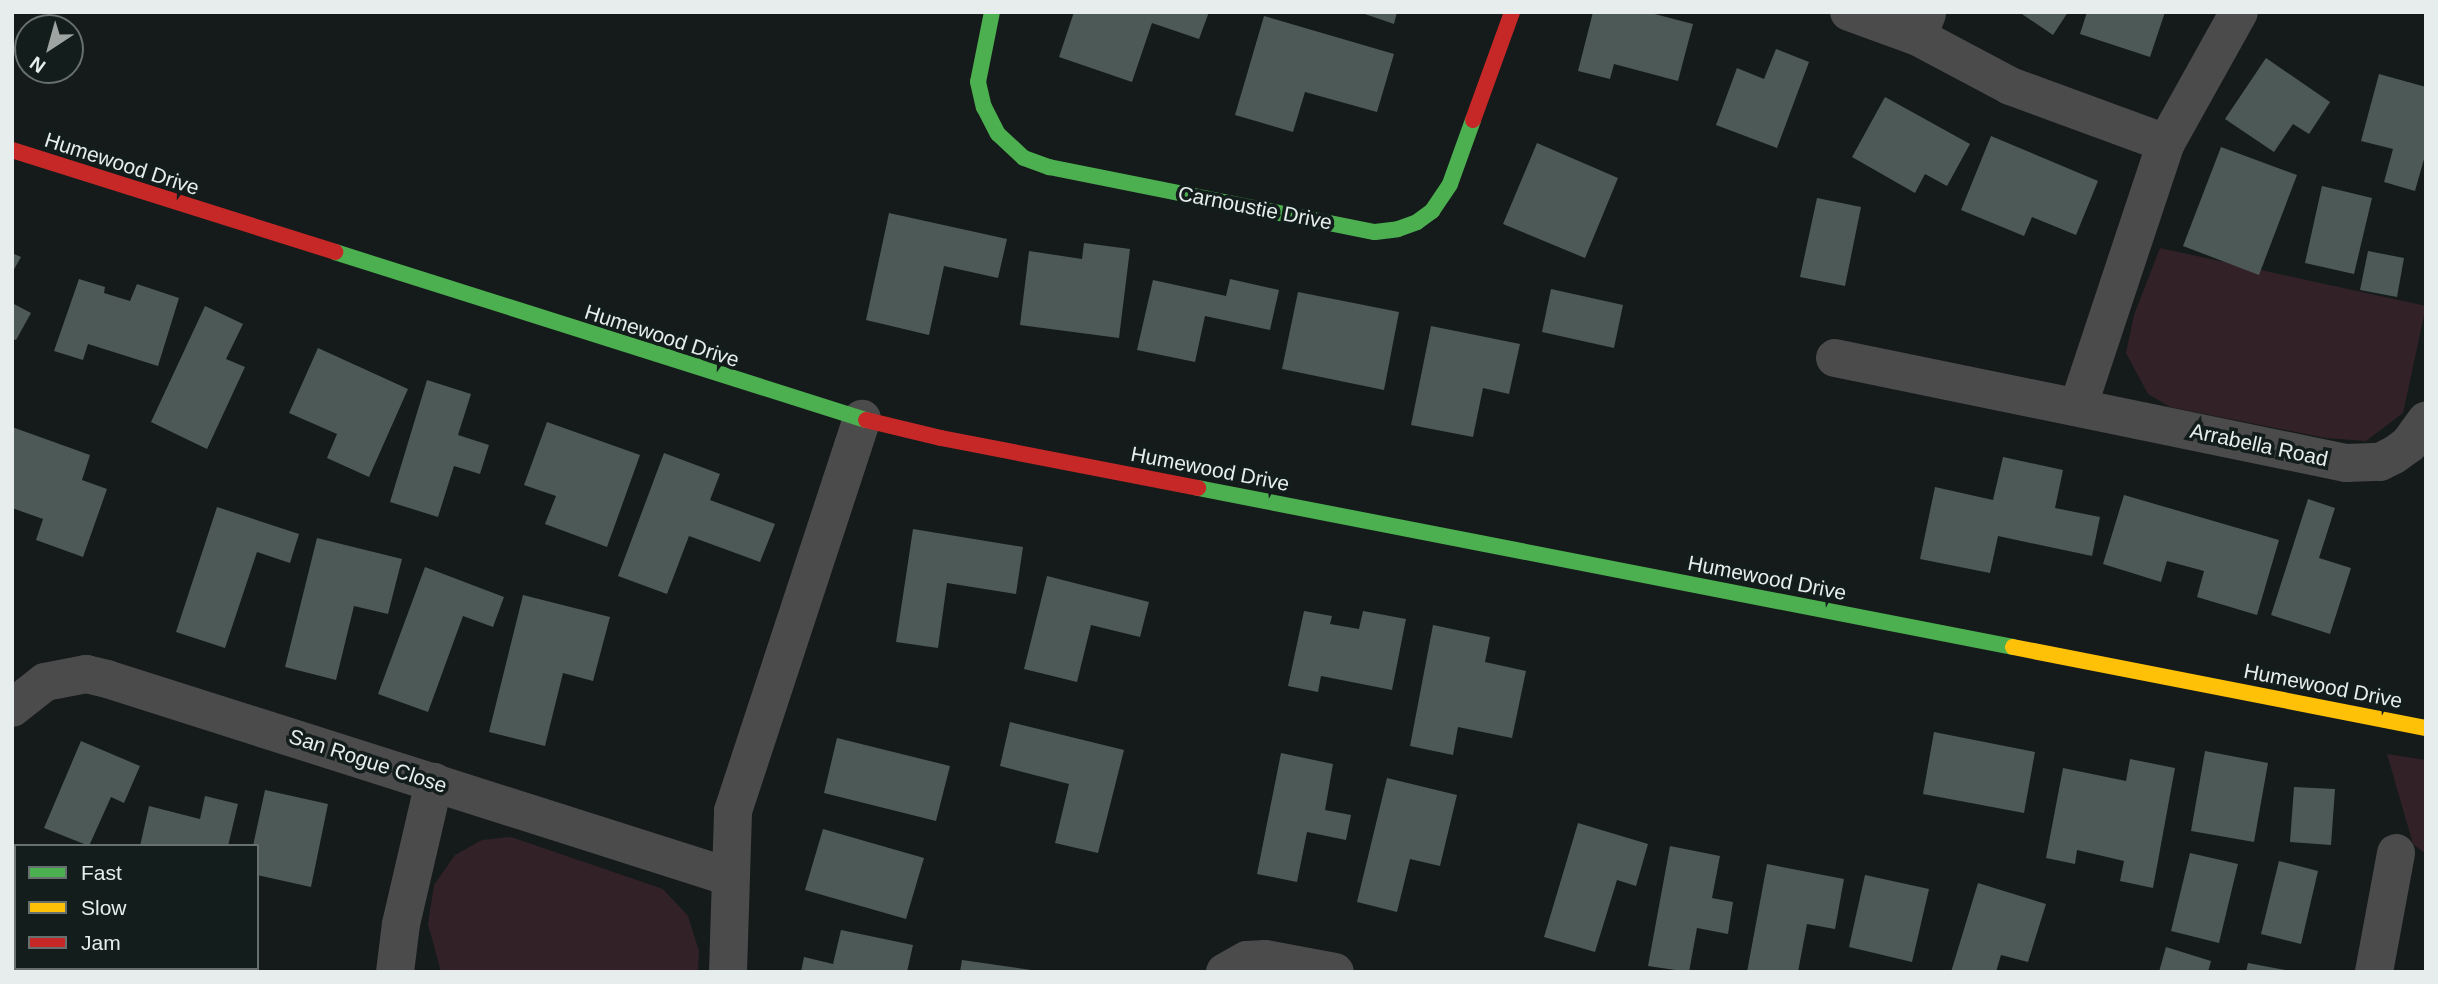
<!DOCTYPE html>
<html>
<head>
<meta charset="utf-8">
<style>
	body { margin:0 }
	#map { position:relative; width:2438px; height:984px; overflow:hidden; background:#151b1a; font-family:Helvetica,sans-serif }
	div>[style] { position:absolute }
	.green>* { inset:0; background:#322227 }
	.building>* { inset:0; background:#4d5956 }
	.street>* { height:38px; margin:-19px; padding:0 19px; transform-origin:19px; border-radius:19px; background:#4b4b4b }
	.fast>* { height:16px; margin:-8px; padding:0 8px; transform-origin:8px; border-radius:8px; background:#4caf50 }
	.slow>* { height:16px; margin:-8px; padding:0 8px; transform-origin:8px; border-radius:8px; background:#ffc107 }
	.jam>* { height:16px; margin:-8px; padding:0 8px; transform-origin:8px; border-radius:8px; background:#c62828 }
	span { translate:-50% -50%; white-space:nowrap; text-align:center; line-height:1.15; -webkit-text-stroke:7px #131d1c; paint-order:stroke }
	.street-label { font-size:21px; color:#e6edec }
	.frame { position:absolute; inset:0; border:14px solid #e6edec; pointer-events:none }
	.legend { position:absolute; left:14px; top:844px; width:245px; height:126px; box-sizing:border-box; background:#131d1c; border:2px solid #67706f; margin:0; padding:9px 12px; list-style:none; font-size:21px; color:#e6edec }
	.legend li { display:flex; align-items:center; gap:14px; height:35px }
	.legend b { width:35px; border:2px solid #67706f }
	.north { position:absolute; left:14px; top:14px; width:70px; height:70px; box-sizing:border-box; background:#131d1c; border:2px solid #67706f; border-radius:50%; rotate:216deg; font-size:19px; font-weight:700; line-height:28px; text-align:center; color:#e6edec }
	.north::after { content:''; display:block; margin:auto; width:24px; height:32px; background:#9da4a2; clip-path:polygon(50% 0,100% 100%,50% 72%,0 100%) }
</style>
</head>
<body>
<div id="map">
	<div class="green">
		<div style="clip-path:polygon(2160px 248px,2426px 306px,2403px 413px,2366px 441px,2326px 438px,2170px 407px,2148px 394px,2126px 353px,2134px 315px)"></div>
		<div style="clip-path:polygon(2387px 754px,2426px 760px,2426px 854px,2413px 844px)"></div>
		<div style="clip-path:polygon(511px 837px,663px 889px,688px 916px,699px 951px,698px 972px,441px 972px,428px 924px,434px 885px,455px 855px,482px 840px)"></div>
	</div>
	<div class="building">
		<div style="clip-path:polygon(1074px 12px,1209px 12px,1199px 39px,1152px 23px,1132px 82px,1059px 57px)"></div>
		<div style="clip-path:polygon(1359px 12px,1397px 12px,1394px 24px)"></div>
		<div style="clip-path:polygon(1593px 12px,1647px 12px,1693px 24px,1678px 81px,1614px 64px,1610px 79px,1578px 71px)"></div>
		<div style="clip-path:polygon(2019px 12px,2068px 12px,2053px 35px)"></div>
		<div style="clip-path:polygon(2087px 12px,2165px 12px,2150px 57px,2080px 34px)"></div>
		<div style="clip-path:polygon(1264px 16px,1394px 54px,1377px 112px,1305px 92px,1293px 132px,1235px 115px)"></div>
		<div style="clip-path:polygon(1776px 49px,1809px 62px,1777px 148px,1716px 125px,1737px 68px,1764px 79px)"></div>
		<div style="clip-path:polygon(2266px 58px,2330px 102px,2309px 134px,2293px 124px,2274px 152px,2225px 119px)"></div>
		<div style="clip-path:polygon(2379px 74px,2426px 87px,2426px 152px,2415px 191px,2384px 182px,2393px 149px,2361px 141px)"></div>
		<div style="clip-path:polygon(1885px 97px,1970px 144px,1947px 186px,1925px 174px,1915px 193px,1852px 157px)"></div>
		<div style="clip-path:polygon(1991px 136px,2098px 181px,2076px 235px,2032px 217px,2024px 236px,1961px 210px)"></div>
		<div style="clip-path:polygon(1537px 143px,1618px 178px,1585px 258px,1503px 224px)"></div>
		<div style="clip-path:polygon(2221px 147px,2297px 175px,2259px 275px,2183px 246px)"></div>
		<div style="clip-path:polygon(2322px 186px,2372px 198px,2354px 274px,2305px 263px)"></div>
		<div style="clip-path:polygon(1817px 198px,1861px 207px,1845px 286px,1800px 277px)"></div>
		<div style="clip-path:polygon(889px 213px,1007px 239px,998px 278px,944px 266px,929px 335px,866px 320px)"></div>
		<div style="clip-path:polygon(1084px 243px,1130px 249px,1119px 338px,1020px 325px,1029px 251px,1082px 259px)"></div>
		<div style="clip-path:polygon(2368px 251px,2404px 258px,2397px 297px,2360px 290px)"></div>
		<div style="clip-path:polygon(12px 253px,21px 257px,12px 273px)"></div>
		<div style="clip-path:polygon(79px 279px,105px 287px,104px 293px,130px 301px,137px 284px,179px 298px,158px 366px,88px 344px,83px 360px,54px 351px)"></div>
		<div style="clip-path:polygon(1230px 279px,1279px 290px,1270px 330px,1205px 316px,1195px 362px,1137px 350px,1153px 280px,1226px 296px)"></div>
		<div style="clip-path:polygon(1551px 289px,1623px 305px,1614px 348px,1542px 332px)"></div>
		<div style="clip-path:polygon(1298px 292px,1399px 312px,1384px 390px,1282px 369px)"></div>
		<div style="clip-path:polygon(12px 303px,31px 313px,16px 340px,12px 339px)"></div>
		<div style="clip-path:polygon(205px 306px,243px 324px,226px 359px,245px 367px,207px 449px,151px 422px)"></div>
		<div style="clip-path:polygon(1431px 326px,1520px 344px,1509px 394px,1483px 388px,1473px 437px,1411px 425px)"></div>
		<div style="clip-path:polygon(318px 348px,408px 389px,369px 477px,327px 458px,337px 434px,289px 413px)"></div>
		<div style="clip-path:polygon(427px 380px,471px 394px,458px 435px,489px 445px,480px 474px,454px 466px,438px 517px,390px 502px)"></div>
		<div style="clip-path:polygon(547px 422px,640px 455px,607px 547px,545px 524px,556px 496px,524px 485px)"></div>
		<div style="clip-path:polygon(12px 427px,90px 455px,82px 480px,107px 489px,83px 557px,36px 540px,43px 519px,12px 508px)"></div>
		<div style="clip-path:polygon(664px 453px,720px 474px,710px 500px,775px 524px,760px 562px,689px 536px,667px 594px,618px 576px)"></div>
		<div style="clip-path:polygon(2003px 457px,2063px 470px,2055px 508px,2100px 517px,2092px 556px,1998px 536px,1990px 573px,1920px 559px,1935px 487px,1993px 500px)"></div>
		<div style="clip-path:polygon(2124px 495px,2279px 540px,2257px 615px,2197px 597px,2204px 571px,2167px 561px,2161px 582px,2103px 564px)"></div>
		<div style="clip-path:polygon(2308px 499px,2335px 508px,2319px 558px,2351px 568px,2330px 634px,2271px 615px)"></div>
		<div style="clip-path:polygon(217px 507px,299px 534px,290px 563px,257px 552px,225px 648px,176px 632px)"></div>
		<div style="clip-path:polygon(913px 529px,1023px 547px,1016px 594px,947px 583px,938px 648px,896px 642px)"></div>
		<div style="clip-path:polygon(317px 538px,402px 559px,388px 614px,354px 606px,336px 680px,285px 667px)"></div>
		<div style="clip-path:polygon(425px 567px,504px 597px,493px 627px,463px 616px,428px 712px,378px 694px)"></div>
		<div style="clip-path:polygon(1047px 576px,1149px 602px,1140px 637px,1091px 625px,1077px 682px,1024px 669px)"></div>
		<div style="clip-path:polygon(523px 595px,610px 617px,593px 681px,563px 673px,545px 746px,489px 732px)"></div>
		<div style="clip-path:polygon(1304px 611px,1332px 616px,1330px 624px,1359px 629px,1363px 611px,1406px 619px,1392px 690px,1321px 676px,1318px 692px,1288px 686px)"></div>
		<div style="clip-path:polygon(1433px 625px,1490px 637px,1485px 662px,1526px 671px,1512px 738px,1458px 727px,1453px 755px,1410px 746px)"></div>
		<div style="clip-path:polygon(1010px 722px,1124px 750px,1098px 853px,1055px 843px,1069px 784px,1000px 766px)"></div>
		<div style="clip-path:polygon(1934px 732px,2035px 752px,2024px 813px,1923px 794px)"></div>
		<div style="clip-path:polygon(837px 738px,950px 766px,936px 821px,824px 793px)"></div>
		<div style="clip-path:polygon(81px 741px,140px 766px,124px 803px,111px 797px,89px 846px,44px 828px)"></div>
		<div style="clip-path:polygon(2205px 751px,2268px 763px,2254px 842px,2191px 831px)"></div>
		<div style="clip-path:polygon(1281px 753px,1333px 764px,1325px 810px,1351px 815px,1346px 840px,1307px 832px,1297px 882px,1257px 874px)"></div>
		<div style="clip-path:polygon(2130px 759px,2175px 768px,2153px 888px,2120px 881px,2124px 861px,2077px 850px,2075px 864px,2046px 858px,2063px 768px,2126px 781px)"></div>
		<div style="clip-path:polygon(1387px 778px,1457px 795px,1440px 866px,1410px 859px,1397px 912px,1357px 902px)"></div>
		<div style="clip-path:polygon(2294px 787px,2335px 789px,2331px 845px,2290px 842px)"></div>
		<div style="clip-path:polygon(265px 790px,328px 804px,311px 887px,257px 875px,257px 846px,253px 846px)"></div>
		<div style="clip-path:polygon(205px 796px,238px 804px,228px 846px,140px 846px,149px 806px,200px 819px)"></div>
		<div style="clip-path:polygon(1578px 823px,1648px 844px,1636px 886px,1617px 880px,1595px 952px,1544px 937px)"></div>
		<div style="clip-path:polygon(823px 829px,924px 858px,906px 919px,805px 890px)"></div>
		<div style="clip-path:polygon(1670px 846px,1720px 856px,1712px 898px,1733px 902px,1728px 934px,1697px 928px,1689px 972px,1648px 966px)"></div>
		<div style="clip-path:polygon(2190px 853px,2238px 864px,2219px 943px,2171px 931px)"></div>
		<div style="clip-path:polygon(2279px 861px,2318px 871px,2301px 944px,2261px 934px)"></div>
		<div style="clip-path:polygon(1767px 864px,1844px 879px,1835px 929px,1807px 924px,1798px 972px,1747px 972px)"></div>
		<div style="clip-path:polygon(1865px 875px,1929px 889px,1912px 962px,1849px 947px)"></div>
		<div style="clip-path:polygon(1978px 883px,2046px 904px,2028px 962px,2001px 955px,1996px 972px,1951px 972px)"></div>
		<div style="clip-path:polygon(841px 930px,913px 945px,907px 972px,801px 972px,804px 957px,833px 964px)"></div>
		<div style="clip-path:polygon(2166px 947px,2211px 961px,2208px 972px,2159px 972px)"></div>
		<div style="clip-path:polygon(962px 960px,1031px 970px,1030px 972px,960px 972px)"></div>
		<div style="clip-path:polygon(2248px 963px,2285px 970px,2285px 972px,2246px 972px)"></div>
		<div style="clip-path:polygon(184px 968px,252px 968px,251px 972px,184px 972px)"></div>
	</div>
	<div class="street">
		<div style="left:1849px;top:12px;width:73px;rotate:19.9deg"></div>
		<div style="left:1918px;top:37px;width:25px;rotate:-69deg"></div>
		<div style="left:1918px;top:37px;width:104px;rotate:28deg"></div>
		<div style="left:2010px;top:86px;width:166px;rotate:20.1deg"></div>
		<div style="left:1835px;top:358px;width:522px;rotate:11.61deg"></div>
		<div style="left:2346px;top:463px;width:34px;rotate:-2deg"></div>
		<div style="left:2380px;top:462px;width:16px;rotate:-27deg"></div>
		<div style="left:2394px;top:455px;width:19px;rotate:-36deg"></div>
		<div style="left:2409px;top:444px;width:29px;rotate:-54deg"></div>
		<div style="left:2078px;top:407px;width:278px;rotate:-71.6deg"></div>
		<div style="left:2166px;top:143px;width:150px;rotate:-60.9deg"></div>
		<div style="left:12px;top:708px;width:42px;rotate:-38.2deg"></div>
		<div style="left:45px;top:682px;width:42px;rotate:-11deg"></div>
		<div style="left:86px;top:674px;width:22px;rotate:13deg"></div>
		<div style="left:107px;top:679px;width:654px;rotate:17.63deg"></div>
		<div style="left:395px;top:972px;width:48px;rotate:-82.9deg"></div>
		<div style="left:401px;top:924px;width:146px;rotate:-76.9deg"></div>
		<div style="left:728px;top:972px;width:161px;rotate:-88.2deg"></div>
		<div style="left:733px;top:811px;width:413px;rotate:-71.8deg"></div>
		<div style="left:1225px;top:972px;width:25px;rotate:-29deg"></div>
		<div style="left:1247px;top:960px;width:18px;rotate:-3deg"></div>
		<div style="left:1265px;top:959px;width:71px;rotate:10.5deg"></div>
		<div style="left:2374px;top:972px;width:121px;rotate:-79.5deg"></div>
	</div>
	<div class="fast">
		<div style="left:992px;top:12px;width:71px;rotate:101.3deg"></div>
		<div style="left:978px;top:82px;width:26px;rotate:77deg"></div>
		<div style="left:984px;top:107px;width:30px;rotate:63deg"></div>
		<div style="left:998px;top:134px;width:35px;rotate:43deg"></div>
		<div style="left:1024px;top:158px;width:27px;rotate:20deg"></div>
		<div style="left:1049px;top:167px;width:332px;rotate:11.3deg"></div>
		<div style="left:1375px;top:232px;width:23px;rotate:-7deg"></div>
		<div style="left:1398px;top:229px;width:20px;rotate:-20deg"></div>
		<div style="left:1417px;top:222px;width:19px;rotate:-36deg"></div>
		<div style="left:1432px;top:211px;width:32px;rotate:-56deg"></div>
		<div style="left:1450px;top:184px;width:68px;rotate:-70.2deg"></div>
		<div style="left:335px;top:252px;width:557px;rotate:17.56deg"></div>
		<div style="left:1198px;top:488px;width:830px;rotate:11.04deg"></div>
	</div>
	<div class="slow">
		<div style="left:2013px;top:647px;width:421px;rotate:11.1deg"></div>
	</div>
	<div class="jam">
		<div style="left:1473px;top:120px;width:115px;rotate:-70.1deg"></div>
		<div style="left:12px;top:150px;width:339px;rotate:17.5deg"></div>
		<div style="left:866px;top:420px;width:77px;rotate:13.5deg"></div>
		<div style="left:941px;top:438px;width:262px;rotate:11deg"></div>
	</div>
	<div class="street-label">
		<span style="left:122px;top:164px;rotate:18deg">Humewood Drive</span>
		<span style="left:1255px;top:208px;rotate:11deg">Carnoustie Drive</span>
		<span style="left:662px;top:336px;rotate:18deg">Humewood Drive</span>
		<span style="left:2259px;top:445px;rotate:12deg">Arrabella Road</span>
		<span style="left:1210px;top:469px;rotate:11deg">Humewood Drive</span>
		<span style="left:1767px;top:578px;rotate:11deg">Humewood Drive</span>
		<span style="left:2323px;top:686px;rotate:11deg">Humewood Drive</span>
		<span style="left:368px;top:761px;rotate:18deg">San Rogue Close</span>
	</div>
	<div class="frame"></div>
	<ul class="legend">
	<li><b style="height:9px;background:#4caf50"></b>Fast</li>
	<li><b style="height:9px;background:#ffc107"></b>Slow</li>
	<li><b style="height:9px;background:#c62828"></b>Jam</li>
	</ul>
	<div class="north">N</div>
</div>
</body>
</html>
